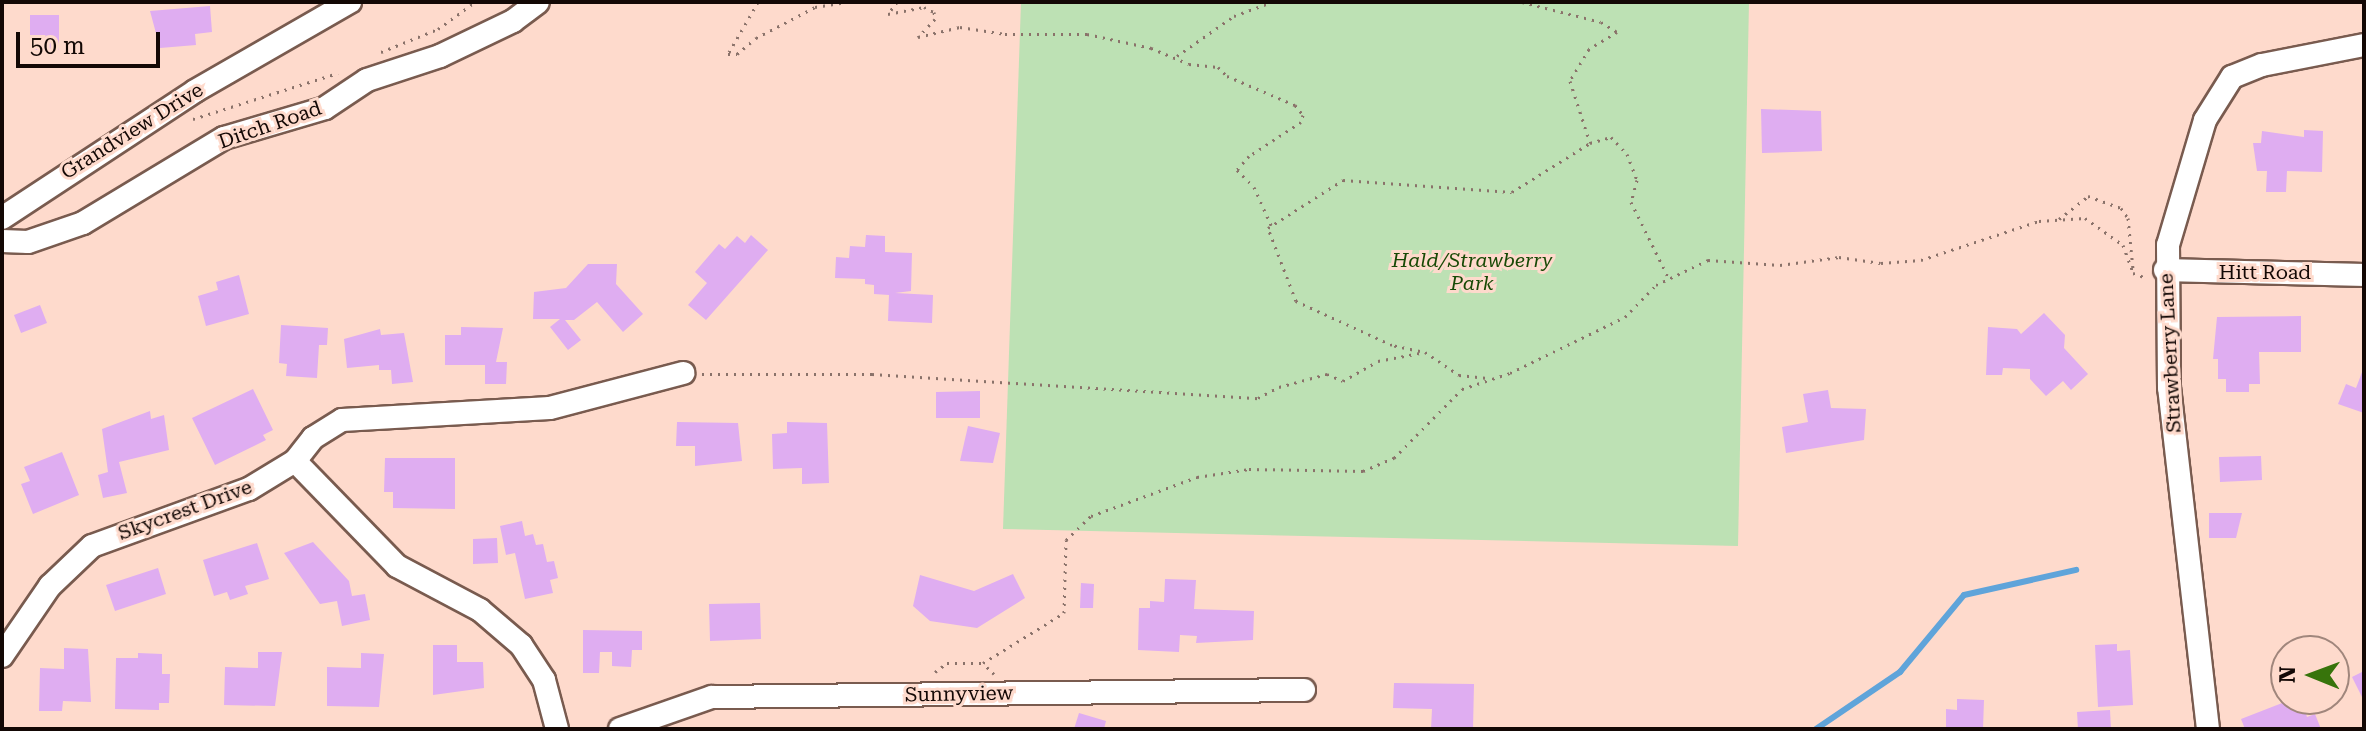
<!DOCTYPE html>
<html>
<head>
<meta charset="utf-8">
<style>
	body { margin:0 }
	#map { position:relative; width:2366px; height:731px; overflow:hidden; background:#fedacc; font-family:"Roboto Serif",serif }
	div>[style] { position:absolute }
	.green>* { inset:0; background:#bde1b4 }
	.stream>* { height:6px; margin:-3px; padding:0 3px; transform-origin:3px; border-radius:3px; background:#5fa4da }
	.building>* { inset:0; background:#dfadf1 }
	.path>* { height:3px; margin-top:-1.5px; transform-origin:0; background:repeating-linear-gradient(90deg,#8a726a 0 2px,transparent 0 8px) }
	.roads { filter:drop-shadow(2px 0 #795b4f) drop-shadow(-2px 0 #795b4f) drop-shadow(0 2px #795b4f) drop-shadow(0 -2px #795b4f) }
	.minor>* { height:22px; margin:-11px; padding:0 11px; transform-origin:11px; border-radius:11px; background:#fff }
	span { translate:-50% -50%; white-space:nowrap; text-align:center; line-height:1.15; -webkit-text-stroke:6px #fedacc; paint-order:stroke }
	.street-label { font-size:20px; color:#130805 }
	.park-label { font-size:20px; color:#174905; font-style:italic }
	.frame { position:absolute; inset:0; border:4px solid #130805; pointer-events:none }
	.north { position:absolute; left:2270px; top:635px; width:80px; height:80px; box-sizing:border-box; background:#fedacc; border:2px solid #a0867c; border-radius:50%; rotate:271deg; font-size:22px; font-weight:700; line-height:32px; text-align:center; color:#130805 }
	.north::after { content:''; display:block; margin:auto; width:28px; height:36px; background:#37740b; clip-path:polygon(50% 0,100% 100%,50% 72%,0 100%) }
	.scale { position:absolute; left:16px; top:32px; width:144px; height:36px; box-sizing:border-box; border:4px solid #130805; border-top:0; padding-left:10px; font-size:24px; line-height:28px; white-space:nowrap; color:#130805; -webkit-text-stroke:6px #fedacc; paint-order:stroke }
</style>
</head>
<body>
<div id="map">
	<div class="green">
		<div style="clip-path:polygon(1021px 2px,1749px 2px,1738px 546px,1003px 529px)"></div>
	</div>
	<div class="stream">
		<div style="left:1816px;top:729px;width:102px;rotate:-34.2deg"></div>
		<div style="left:1900px;top:672px;width:100px;rotate:-50.3deg"></div>
		<div style="left:1964px;top:595px;width:115px;rotate:-12.6deg"></div>
	</div>
	<div class="building">
		<div style="clip-path:polygon(210px 6px,212px 32px,195px 34px,196px 45px,160px 48px,150px 11px)"></div>
		<div style="clip-path:polygon(30px 15px,59px 15px,59px 50px,30px 50px)"></div>
		<div style="clip-path:polygon(1761px 109px,1821px 111px,1822px 151px,1762px 153px)"></div>
		<div style="clip-path:polygon(2304px 130px,2323px 131px,2322px 172px,2287px 171px,2286px 192px,2266px 192px,2267px 171px,2257px 171px,2253px 143px,2261px 143px,2262px 131px,2304px 137px)"></div>
		<div style="clip-path:polygon(751px 235px,768px 250px,706px 320px,688px 305px,707px 283px,695px 272px,719px 244px,725px 249px,737px 236px,745px 243px)"></div>
		<div style="clip-path:polygon(866px 235px,885px 236px,885px 252px,912px 253px,911px 291px,895px 293px,933px 295px,932px 323px,888px 321px,889px 295px,874px 294px,874px 285px,865px 284px,865px 279px,835px 278px,836px 257px,849px 258px,850px 246px,865px 247px)"></div>
		<div style="clip-path:polygon(588px 264px,617px 264px,616px 284px,643px 314px,623px 332px,597px 302px,574px 320px,565px 320px,581px 340px,568px 350px,550px 327px,560px 319px,533px 319px,534px 292px,566px 288px)"></div>
		<div style="clip-path:polygon(239px 275px,249px 314px,206px 326px,198px 296px,218px 290px,216px 282px)"></div>
		<div style="clip-path:polygon(40px 305px,47px 323px,21px 333px,14px 315px)"></div>
		<div style="clip-path:polygon(2044px 313px,2065px 335px,2064px 348px,2088px 374px,2071px 390px,2063px 381px,2046px 396px,2030px 379px,2030px 369px,2003px 368px,2002px 375px,1986px 375px,1988px 327px,2017px 329px,2021px 334px)"></div>
		<div style="clip-path:polygon(2301px 316px,2301px 352px,2259px 352px,2260px 384px,2249px 384px,2249px 392px,2226px 392px,2226px 379px,2218px 379px,2218px 359px,2213px 359px,2217px 317px)"></div>
		<div style="clip-path:polygon(281px 325px,328px 328px,327px 345px,319px 345px,317px 378px,286px 376px,287px 364px,279px 363px)"></div>
		<div style="clip-path:polygon(461px 327px,503px 328px,496px 362px,507px 362px,506px 384px,485px 384px,485px 365px,445px 365px,445px 335px,461px 335px)"></div>
		<div style="clip-path:polygon(380px 329px,381px 335px,404px 333px,413px 382px,392px 384px,391px 370px,379px 370px,379px 365px,347px 368px,344px 339px)"></div>
		<div style="clip-path:polygon(2364px 367px,2364px 413px,2338px 404px,2346px 384px,2356px 388px)"></div>
		<div style="clip-path:polygon(253px 389px,273px 430px,263px 435px,266px 440px,215px 465px,192px 418px)"></div>
		<div style="clip-path:polygon(1828px 390px,1831px 408px,1866px 409px,1864px 440px,1786px 453px,1782px 427px,1808px 422px,1803px 394px)"></div>
		<div style="clip-path:polygon(980px 391px,980px 418px,936px 418px,936px 392px)"></div>
		<div style="clip-path:polygon(150px 411px,151px 419px,164px 415px,169px 450px,119px 462px,127px 493px,103px 498px,98px 475px,108px 472px,102px 429px)"></div>
		<div style="clip-path:polygon(677px 422px,738px 423px,742px 461px,695px 466px,695px 446px,676px 446px)"></div>
		<div style="clip-path:polygon(787px 422px,827px 423px,829px 483px,802px 484px,802px 468px,773px 469px,772px 434px,787px 433px)"></div>
		<div style="clip-path:polygon(968px 426px,1000px 433px,993px 463px,960px 461px)"></div>
		<div style="clip-path:polygon(62px 452px,79px 495px,33px 514px,21px 484px,30px 481px,24px 467px)"></div>
		<div style="clip-path:polygon(2261px 456px,2262px 480px,2220px 482px,2219px 457px)"></div>
		<div style="clip-path:polygon(385px 458px,455px 458px,455px 509px,393px 508px,393px 492px,384px 492px)"></div>
		<div style="clip-path:polygon(2209px 513px,2242px 513px,2236px 538px,2209px 538px)"></div>
		<div style="clip-path:polygon(522px 521px,525px 536px,533px 534px,536px 545px,543px 544px,547px 562px,554px 561px,558px 578px,550px 580px,553px 593px,525px 599px,515px 553px,506px 555px,500px 526px)"></div>
		<div style="clip-path:polygon(497px 538px,498px 563px,473px 564px,473px 539px)"></div>
		<div style="clip-path:polygon(313px 542px,349px 581px,352px 596px,365px 594px,370px 620px,342px 626px,337px 601px,320px 604px,284px 553px)"></div>
		<div style="clip-path:polygon(257px 543px,269px 579px,245px 586px,248px 594px,230px 600px,227px 592px,214px 596px,203px 560px)"></div>
		<div style="clip-path:polygon(158px 568px,166px 594px,115px 611px,106px 585px)"></div>
		<div style="clip-path:polygon(1013px 574px,1025px 598px,977px 628px,930px 621px,913px 606px,920px 575px,974px 591px)"></div>
		<div style="clip-path:polygon(1165px 579px,1196px 580px,1194px 609px,1254px 611px,1253px 640px,1196px 643px,1197px 636px,1180px 635px,1179px 652px,1138px 650px,1139px 608px,1150px 608px,1150px 601px,1164px 602px)"></div>
		<div style="clip-path:polygon(1081px 583px,1094px 584px,1093px 608px,1080px 608px)"></div>
		<div style="clip-path:polygon(760px 603px,761px 639px,710px 641px,709px 604px)"></div>
		<div style="clip-path:polygon(583px 630px,642px 631px,642px 650px,632px 650px,631px 667px,612px 666px,612px 652px,600px 652px,599px 673px,583px 673px)"></div>
		<div style="clip-path:polygon(2117px 644px,2117px 651px,2130px 650px,2133px 705px,2098px 707px,2095px 645px)"></div>
		<div style="clip-path:polygon(433px 645px,457px 645px,457px 662px,483px 662px,484px 688px,433px 695px)"></div>
		<div style="clip-path:polygon(64px 648px,88px 649px,91px 702px,63px 701px,62px 711px,39px 711px,40px 668px,64px 669px)"></div>
		<div style="clip-path:polygon(258px 652px,282px 652px,275px 706px,224px 705px,225px 667px,258px 668px)"></div>
		<div style="clip-path:polygon(138px 653px,162px 654px,162px 674px,170px 674px,169px 703px,159px 703px,159px 710px,115px 709px,116px 658px,138px 658px)"></div>
		<div style="clip-path:polygon(361px 653px,384px 654px,379px 707px,327px 706px,327px 667px,361px 668px)"></div>
		<div style="clip-path:polygon(2364px 671px,2364px 701px,2352px 677px)"></div>
		<div style="clip-path:polygon(1394px 683px,1474px 684px,1473px 729px,1431px 729px,1432px 709px,1393px 708px)"></div>
		<div style="clip-path:polygon(1957px 699px,1984px 700px,1983px 729px,1946px 729px,1946px 709px,1957px 710px)"></div>
		<div style="clip-path:polygon(2290px 700px,2294px 711px,2304px 707px,2307px 717px,2315px 714px,2321px 729px,2245px 729px,2241px 719px)"></div>
		<div style="clip-path:polygon(2110px 710px,2111px 729px,2078px 729px,2077px 712px)"></div>
		<div style="clip-path:polygon(1079px 713px,1106px 721px,1104px 729px,1074px 729px)"></div>
	</div>
	<div class="path">
		<div style="left:758px;top:2px;width:60px;rotate:120deg"></div>
		<div style="left:728px;top:54px;width:9px"></div>
		<div style="left:737px;top:54px;width:25px;rotate:-40deg"></div>
		<div style="left:756px;top:38px;width:67px;rotate:-27.7deg"></div>
		<div style="left:815px;top:7px;width:32px;rotate:-9deg"></div>
		<div style="left:897px;top:2px;width:15px;rotate:127deg"></div>
		<div style="left:888px;top:14px;width:37px;rotate:-11deg"></div>
		<div style="left:924px;top:7px;width:11px;rotate:27deg"></div>
		<div style="left:934px;top:12px;width:7px;rotate:82deg"></div>
		<div style="left:935px;top:19px;width:25px;rotate:133deg"></div>
		<div style="left:918px;top:37px;width:43px;rotate:-13.4deg"></div>
		<div style="left:960px;top:27px;width:46px;rotate:8.8deg"></div>
		<div style="left:1005px;top:34px;width:82px"></div>
		<div style="left:1087px;top:34px;width:66px;rotate:12.3deg"></div>
		<div style="left:1151px;top:48px;width:41px;rotate:22.8deg"></div>
		<div style="left:1189px;top:64px;width:29px;rotate:6deg"></div>
		<div style="left:1218px;top:67px;width:13px;rotate:45deg"></div>
		<div style="left:1227px;top:76px;width:74px;rotate:23.1deg"></div>
		<div style="left:1295px;top:105px;width:13px;rotate:51deg"></div>
		<div style="left:1303px;top:115px;width:7px;rotate:106deg"></div>
		<div style="left:1301px;top:122px;width:62px;rotate:146.8deg"></div>
		<div style="left:1249px;top:156px;width:18px;rotate:131deg"></div>
		<div style="left:1237px;top:170px;width:24px;rotate:45deg"></div>
		<div style="left:1254px;top:187px;width:42px;rotate:65.9deg"></div>
		<div style="left:1522px;top:2px;width:81px;rotate:14.2deg"></div>
		<div style="left:1601px;top:22px;width:19px;rotate:32deg"></div>
		<div style="left:1617px;top:32px;width:33px;rotate:149deg"></div>
		<div style="left:1589px;top:49px;width:37px;rotate:121deg"></div>
		<div style="left:1570px;top:81px;width:65px;rotate:72.1deg"></div>
		<div style="left:381px;top:52px;width:61px;rotate:-22deg"></div>
		<div style="left:438px;top:29px;width:46px;rotate:-36.1deg"></div>
		<div style="left:1177px;top:56px;width:70px;rotate:-35.1deg"></div>
		<div style="left:1234px;top:16px;width:40px;rotate:-20.2deg"></div>
		<div style="left:193px;top:119px;width:152px;rotate:-17.6deg"></div>
		<div style="left:2059px;top:219px;width:37px;rotate:-38deg"></div>
		<div style="left:2088px;top:196px;width:35px;rotate:20deg"></div>
		<div style="left:2121px;top:208px;width:12px;rotate:55deg"></div>
		<div style="left:2128px;top:218px;width:51px;rotate:84.4deg"></div>
		<div style="left:1420px;top:351px;width:29px;rotate:-168deg"></div>
		<div style="left:1392px;top:345px;width:106px;rotate:-155.4deg"></div>
		<div style="left:1296px;top:301px;width:78px;rotate:-111deg"></div>
		<div style="left:1268px;top:228px;width:89px;rotate:-32.6deg"></div>
		<div style="left:1343px;top:180px;width:169px;rotate:4.1deg"></div>
		<div style="left:1512px;top:192px;width:92px;rotate:-32.1deg"></div>
		<div style="left:1590px;top:143px;width:22px;rotate:-16deg"></div>
		<div style="left:1611px;top:137px;width:23px;rotate:47deg"></div>
		<div style="left:1627px;top:154px;width:28px;rotate:69deg"></div>
		<div style="left:1637px;top:180px;width:23px;rotate:105deg"></div>
		<div style="left:1631px;top:202px;width:86px;rotate:63.7deg"></div>
		<div style="left:702px;top:374px;width:170px"></div>
		<div style="left:872px;top:374px;width:387px;rotate:3.6deg"></div>
		<div style="left:1258px;top:398px;width:24px;rotate:-28deg"></div>
		<div style="left:1279px;top:387px;width:50px;rotate:-15.2deg"></div>
		<div style="left:1327px;top:374px;width:17px;rotate:24deg"></div>
		<div style="left:1343px;top:381px;width:40px;rotate:-29.7deg"></div>
		<div style="left:1378px;top:361px;width:48px;rotate:-10.8deg"></div>
		<div style="left:1425px;top:352px;width:41px;rotate:34.1deg"></div>
		<div style="left:1459px;top:375px;width:31px;rotate:6deg"></div>
		<div style="left:935px;top:672px;width:15px;rotate:-37deg"></div>
		<div style="left:947px;top:663px;width:36px"></div>
		<div style="left:994px;top:674px;width:16px;rotate:-135deg"></div>
		<div style="left:983px;top:663px;width:95px;rotate:-31.7deg"></div>
		<div style="left:1064px;top:613px;width:73px;rotate:-88.4deg"></div>
		<div style="left:1066px;top:540px;width:35px;rotate:-44deg"></div>
		<div style="left:1091px;top:516px;width:113px;rotate:-20.2deg"></div>
		<div style="left:1197px;top:477px;width:53px;rotate:-8.7deg"></div>
		<div style="left:1249px;top:469px;width:114px;rotate:1deg"></div>
		<div style="left:1363px;top:471px;width:34px;rotate:-23deg"></div>
		<div style="left:1394px;top:458px;width:97px;rotate:-45.4deg"></div>
		<div style="left:1462px;top:389px;width:51px;rotate:-18.4deg"></div>
		<div style="left:1510px;top:373px;width:128px;rotate:-26deg"></div>
		<div style="left:1625px;top:317px;width:45px;rotate:-45.9deg"></div>
		<div style="left:1656px;top:285px;width:58px;rotate:-25.7deg"></div>
		<div style="left:1708px;top:260px;width:72px;rotate:4deg"></div>
		<div style="left:1780px;top:265px;width:60px;rotate:-7.7deg"></div>
		<div style="left:1839px;top:257px;width:42px;rotate:8.1deg"></div>
		<div style="left:1881px;top:263px;width:40px;rotate:-4.3deg"></div>
		<div style="left:1921px;top:260px;width:124px;rotate:-18.3deg"></div>
		<div style="left:2039px;top:221px;width:46px;rotate:-3.7deg"></div>
		<div style="left:2085px;top:218px;width:47px;rotate:35.4deg"></div>
		<div style="left:2123px;top:245px;width:30px;rotate:70deg"></div>
		<div style="left:2133px;top:273px;width:15px;rotate:20deg"></div>
	</div>
	<div class="roads">
		<div class="minor">
			<div style="left:2px;top:218px;width:231px;rotate:-33.3deg"></div>
			<div style="left:195px;top:91px;width:179px;rotate:-29.9deg"></div>
			<div style="left:2px;top:241px;width:26px;rotate:2deg"></div>
			<div style="left:28px;top:242px;width:58px;rotate:-19.1deg"></div>
			<div style="left:83px;top:223px;width:165px;rotate:-31.1deg"></div>
			<div style="left:224px;top:138px;width:105px;rotate:-16.5deg"></div>
			<div style="left:325px;top:108px;width:50px;rotate:-33.7deg"></div>
			<div style="left:367px;top:80px;width:77px;rotate:-18.2deg"></div>
			<div style="left:440px;top:56px;width:81px;rotate:-25.6deg"></div>
			<div style="left:513px;top:21px;width:31px;rotate:-37deg"></div>
			<div style="left:2165px;top:270px;width:199px;rotate:1.4deg"></div>
			<div style="left:295px;top:461px;width:146px;rotate:45.8deg"></div>
			<div style="left:397px;top:566px;width:94px;rotate:27.9deg"></div>
			<div style="left:480px;top:610px;width:54px;rotate:40.5deg"></div>
			<div style="left:521px;top:645px;width:42px;rotate:56.7deg"></div>
			<div style="left:544px;top:680px;width:51px;rotate:75.1deg"></div>
			<div style="left:2px;top:656px;width:85px;rotate:-55.6deg"></div>
			<div style="left:50px;top:586px;width:58px;rotate:-43.6deg"></div>
			<div style="left:92px;top:546px;width:167px;rotate:-20deg"></div>
			<div style="left:249px;top:489px;width:54px;rotate:-31.3deg"></div>
			<div style="left:295px;top:461px;width:29px;rotate:-52deg"></div>
			<div style="left:313px;top:438px;width:34px;rotate:-32deg"></div>
			<div style="left:342px;top:420px;width:208px;rotate:-3.3deg"></div>
			<div style="left:550px;top:408px;width:138px;rotate:-14.7deg"></div>
			<div style="left:620px;top:729px;width:97px;rotate:-19.2deg"></div>
			<div style="left:712px;top:697px;width:592px;rotate:-0.68deg"></div>
			<div style="left:2208px;top:729px;width:343px;rotate:-96.5deg"></div>
			<div style="left:2169px;top:388px;width:143px;rotate:-90.4deg"></div>
			<div style="left:2168px;top:245px;width:130px;rotate:-73.5deg"></div>
			<div style="left:2205px;top:120px;width:51px;rotate:-57.9deg"></div>
			<div style="left:2232px;top:77px;width:32px;rotate:-22deg"></div>
			<div style="left:2262px;top:65px;width:104px;rotate:-11.1deg"></div>
		</div>
	</div>
	<div class="street-label">
		<span style="left:270px;top:125px;rotate:-19deg">Ditch Road</span>
		<span style="left:132px;top:131px;rotate:-32deg">Grandview Drive</span>
		<span style="left:2265px;top:272px">Hitt Road</span>
		<span style="left:2170px;top:353px;rotate:-93deg">Strawberry Lane</span>
		<span style="left:185px;top:510px;rotate:-20deg">Skycrest Drive</span>
		<span style="left:959px;top:694px;rotate:-1deg">Sunnyview</span>
	</div>
	<div class="park-label">
		<span style="left:1472px;top:272px">Hald/Strawberry<br>Park</span>
	</div>
	<div class="frame"></div>
	<div class="north">N</div>
	<div class="scale">50 m</div>
</div>
</body>
</html>
